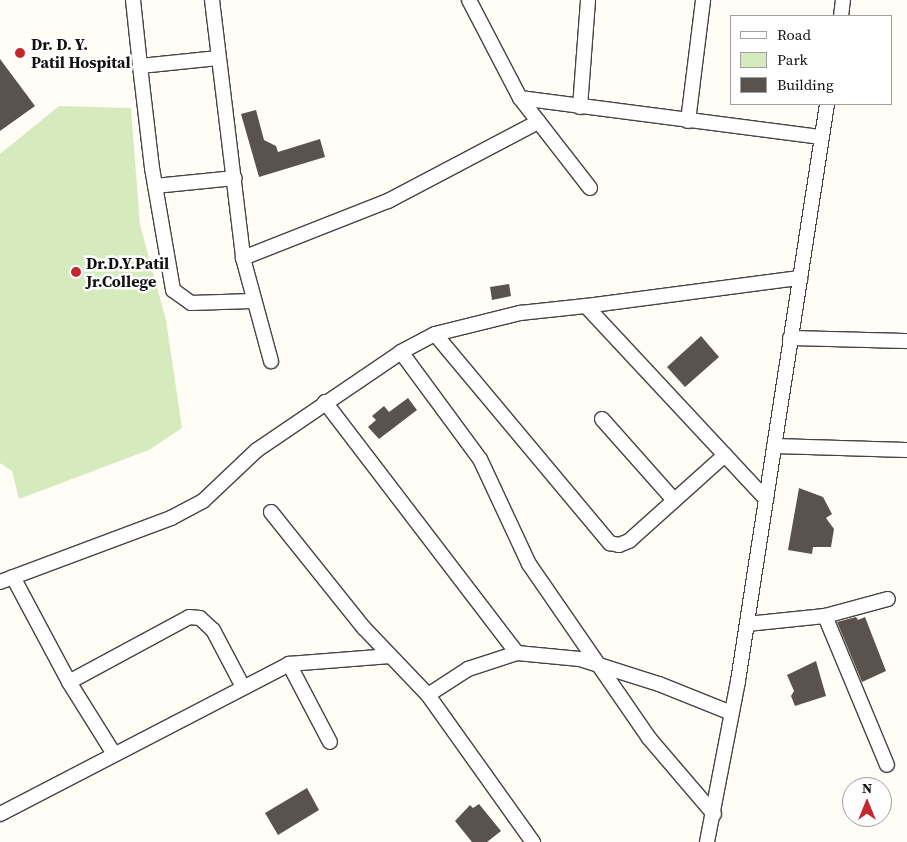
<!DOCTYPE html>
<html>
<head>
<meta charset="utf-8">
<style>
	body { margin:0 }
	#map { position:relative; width:907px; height:842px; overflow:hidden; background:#fffdf5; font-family:"Source Serif 4",serif }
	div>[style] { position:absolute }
	.green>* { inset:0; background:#d5ebbd }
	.building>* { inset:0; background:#5a524d }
	.roads { filter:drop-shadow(1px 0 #444) drop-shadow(-1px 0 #444) drop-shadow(0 1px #444) drop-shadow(0 -1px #444) }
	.street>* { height:14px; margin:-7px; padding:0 7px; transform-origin:7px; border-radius:7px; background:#fff }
	.dots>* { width:14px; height:14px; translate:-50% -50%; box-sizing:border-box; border:2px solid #fff; border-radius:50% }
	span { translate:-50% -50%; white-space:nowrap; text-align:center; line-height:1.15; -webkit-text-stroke:5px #fff; paint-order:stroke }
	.poi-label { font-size:16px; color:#111; font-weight:700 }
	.left { translate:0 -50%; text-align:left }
	.legend { position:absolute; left:730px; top:15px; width:162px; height:90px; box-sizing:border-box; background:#fff; border:1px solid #a0a0a0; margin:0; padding:6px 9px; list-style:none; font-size:15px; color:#111 }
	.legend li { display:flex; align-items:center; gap:10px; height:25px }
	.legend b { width:25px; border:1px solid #a0a0a0 }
	.north { position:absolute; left:842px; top:777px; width:50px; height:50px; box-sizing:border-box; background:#fff; border:1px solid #a0a0a0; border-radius:50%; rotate:0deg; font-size:14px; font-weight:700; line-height:20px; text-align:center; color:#111 }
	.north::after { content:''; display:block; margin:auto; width:18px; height:22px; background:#c4262e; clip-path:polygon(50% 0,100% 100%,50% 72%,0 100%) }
</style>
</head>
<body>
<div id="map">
	<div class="green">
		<div style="clip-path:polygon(59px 106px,131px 108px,140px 225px,166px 320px,182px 428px,149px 450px,19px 499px,12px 471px,0 463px,0 154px)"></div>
	</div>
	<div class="building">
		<div style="clip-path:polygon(0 59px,35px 106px,0 131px)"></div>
		<div style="clip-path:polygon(256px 110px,264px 140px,276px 146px,278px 152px,320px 139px,325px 157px,259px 177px,241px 114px)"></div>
		<div style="clip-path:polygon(509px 284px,511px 296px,492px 300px,490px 287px)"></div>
		<div style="clip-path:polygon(701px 336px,719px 357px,685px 387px,667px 367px)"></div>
		<div style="clip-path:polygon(408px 398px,417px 410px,379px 439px,368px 427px,376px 420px,372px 416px,384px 406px,389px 412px)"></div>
		<div style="clip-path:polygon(799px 488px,823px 497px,832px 514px,826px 518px,834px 529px,831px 547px,813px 547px,812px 554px,788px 550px)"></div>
		<div style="clip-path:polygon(856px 617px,858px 620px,865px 617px,886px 671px,862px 682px,837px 622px)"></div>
		<div style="clip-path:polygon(816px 661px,826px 696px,795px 706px,791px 696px,794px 691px,787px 675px)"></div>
		<div style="clip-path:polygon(307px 788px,319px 810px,278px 835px,265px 813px)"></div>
		<div style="clip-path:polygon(479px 804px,501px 831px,487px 842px,472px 842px,455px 821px,470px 805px,473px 808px)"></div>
	</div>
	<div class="roads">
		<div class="street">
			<div style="left:133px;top:0;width:66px;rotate:83.9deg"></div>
			<div style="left:212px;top:0;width:260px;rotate:83.1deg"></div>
			<div style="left:243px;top:258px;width:107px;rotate:74.8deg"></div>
			<div style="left:469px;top:0;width:110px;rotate:62.5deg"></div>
			<div style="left:520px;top:98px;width:114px;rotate:52.1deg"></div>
			<div style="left:841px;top:16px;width:16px;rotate:-83deg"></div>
			<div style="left:218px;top:58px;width:78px;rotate:174.1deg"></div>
			<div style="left:140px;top:66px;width:103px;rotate:83.3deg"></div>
			<div style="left:152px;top:168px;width:124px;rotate:80.2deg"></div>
			<div style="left:173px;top:290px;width:22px;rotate:36deg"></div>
			<div style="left:191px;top:303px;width:61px;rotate:-1.9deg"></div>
			<div style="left:520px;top:98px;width:304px;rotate:7.4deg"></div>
			<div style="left:580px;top:107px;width:107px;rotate:-85.7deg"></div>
			<div style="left:688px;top:121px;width:122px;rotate:-82.9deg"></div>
			<div style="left:155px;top:186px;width:80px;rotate:-5.7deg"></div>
			<div style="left:243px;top:258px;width:156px;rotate:-21.5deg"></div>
			<div style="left:388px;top:201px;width:170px;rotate:-27.8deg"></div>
			<div style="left:586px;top:306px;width:216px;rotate:-7.5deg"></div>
			<div style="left:435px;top:334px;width:273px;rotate:50.1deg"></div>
			<div style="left:610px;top:543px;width:9px;rotate:13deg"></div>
			<div style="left:619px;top:545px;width:11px;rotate:-22deg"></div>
			<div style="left:629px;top:541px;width:129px;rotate:-41.9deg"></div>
			<div style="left:790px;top:338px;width:117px;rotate:1.5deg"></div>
			<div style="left:401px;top:352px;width:133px;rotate:53.6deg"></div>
			<div style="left:480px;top:459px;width:116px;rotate:65deg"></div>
			<div style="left:529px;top:564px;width:211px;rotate:55.4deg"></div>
			<div style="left:649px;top:738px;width:100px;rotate:49.5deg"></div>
			<div style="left:325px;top:402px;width:316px;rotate:52.6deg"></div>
			<div style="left:602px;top:419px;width:107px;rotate:48.4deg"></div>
			<div style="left:774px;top:446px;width:133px;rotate:1.7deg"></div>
			<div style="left:271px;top:512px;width:149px;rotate:51.3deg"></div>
			<div style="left:364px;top:628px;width:93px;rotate:46.3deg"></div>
			<div style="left:428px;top:695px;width:181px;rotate:54.5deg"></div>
			<div style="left:13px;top:577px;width:119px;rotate:61.9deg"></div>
			<div style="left:69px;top:682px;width:85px;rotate:58deg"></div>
			<div style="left:0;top:582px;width:183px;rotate:-20.5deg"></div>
			<div style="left:171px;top:518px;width:36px;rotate:-28deg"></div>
			<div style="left:203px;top:501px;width:74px;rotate:-43.4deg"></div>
			<div style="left:257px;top:450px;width:174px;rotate:-34.2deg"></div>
			<div style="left:401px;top:352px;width:38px;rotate:-28deg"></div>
			<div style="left:435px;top:334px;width:88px;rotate:-13.9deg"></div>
			<div style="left:520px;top:313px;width:66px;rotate:-6.1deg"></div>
			<div style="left:586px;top:306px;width:264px;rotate:47deg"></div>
			<div style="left:825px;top:616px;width:161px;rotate:67.4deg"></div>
			<div style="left:747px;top:624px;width:78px;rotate:-5.9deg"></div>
			<div style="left:825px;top:616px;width:65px;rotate:-15.1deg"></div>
			<div style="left:289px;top:664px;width:88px;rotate:62.3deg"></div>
			<div style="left:69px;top:682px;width:136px;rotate:-28.4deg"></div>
			<div style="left:189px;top:617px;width:11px;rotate:5deg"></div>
			<div style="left:200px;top:618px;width:18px;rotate:43deg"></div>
			<div style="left:213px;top:630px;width:64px;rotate:62.2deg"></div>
			<div style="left:428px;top:695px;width:48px;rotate:-33deg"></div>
			<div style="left:468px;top:669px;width:52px;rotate:-18.1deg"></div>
			<div style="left:517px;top:653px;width:63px;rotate:5.4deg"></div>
			<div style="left:580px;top:659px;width:83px;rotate:17.6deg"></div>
			<div style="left:659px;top:684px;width:78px;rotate:21.9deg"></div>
			<div style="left:0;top:814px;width:326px;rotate:-27.4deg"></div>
			<div style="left:289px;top:664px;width:101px;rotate:-4.5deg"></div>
			<div style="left:707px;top:842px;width:164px;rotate:-79.1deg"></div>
			<div style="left:738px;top:681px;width:584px;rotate:-81.23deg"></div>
		</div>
	</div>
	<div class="dots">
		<div style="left:20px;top:53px;background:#c4262e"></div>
		<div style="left:76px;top:272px;background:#c4262e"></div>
	</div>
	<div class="poi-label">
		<span class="left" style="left:31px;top:53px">Dr. D. Y.<br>Patil Hospital</span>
		<span class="left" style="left:86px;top:272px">Dr.D.Y.Patil<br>Jr.College</span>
	</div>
	<ul class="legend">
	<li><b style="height:6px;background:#fff"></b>Road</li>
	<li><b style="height:14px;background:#d5ebbd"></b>Park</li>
	<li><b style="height:14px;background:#5a524d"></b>Building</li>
	</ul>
	<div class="north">N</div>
</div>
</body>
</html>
